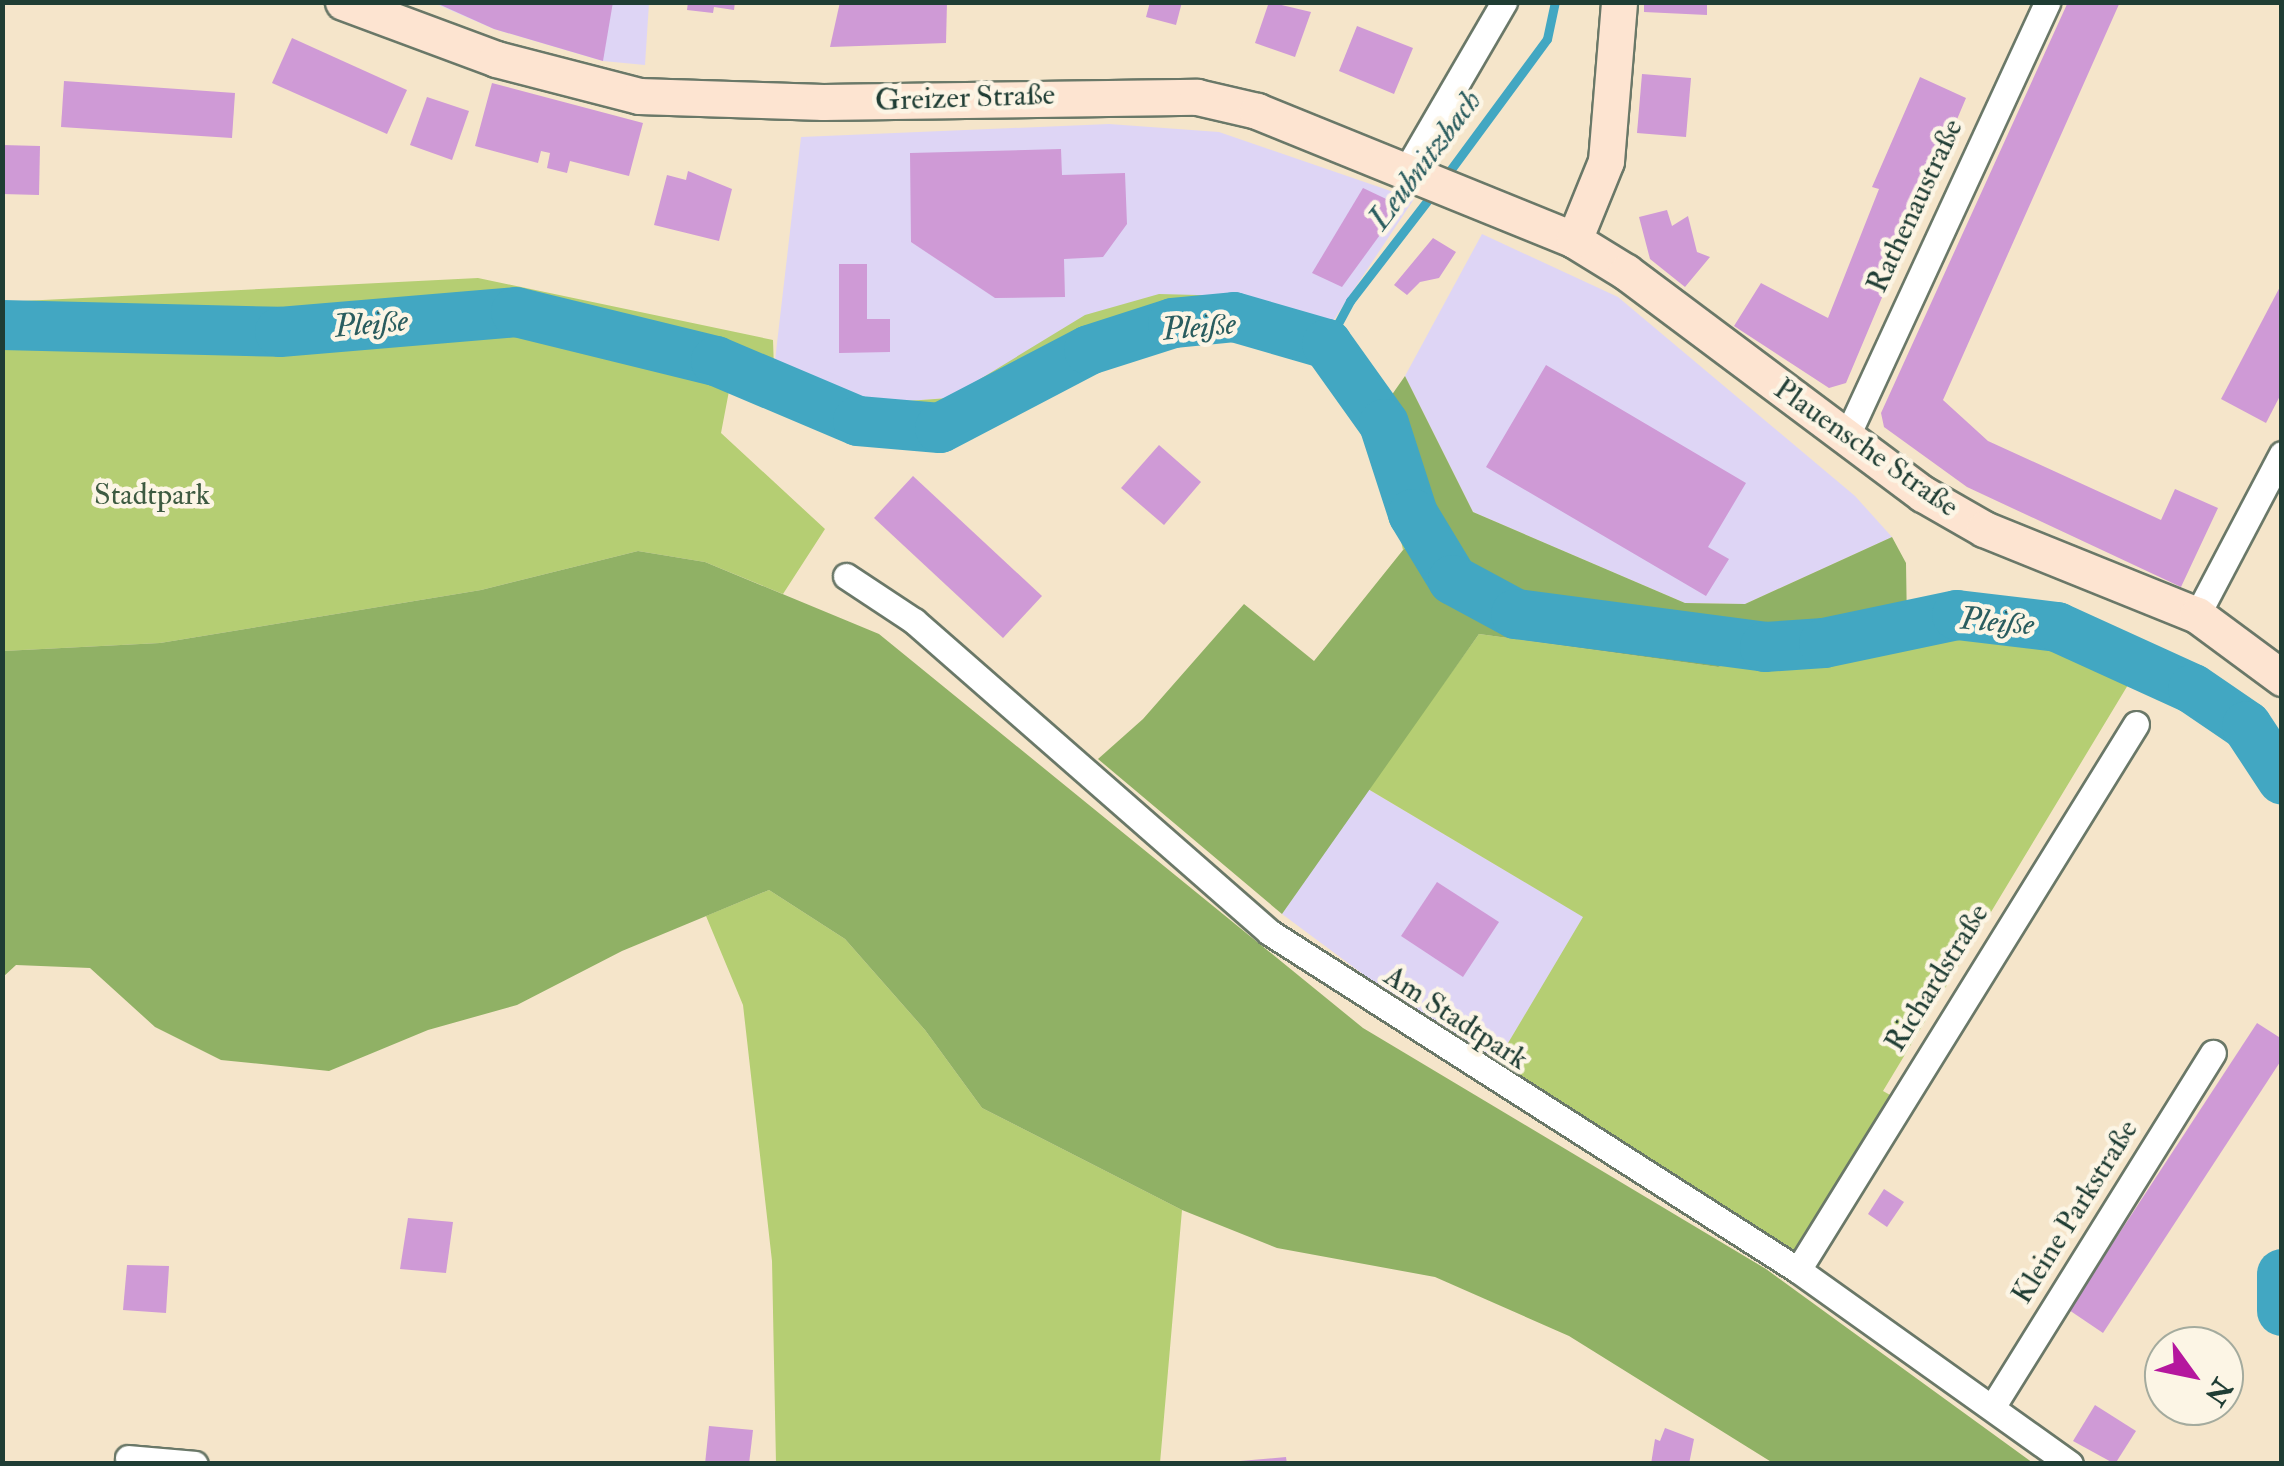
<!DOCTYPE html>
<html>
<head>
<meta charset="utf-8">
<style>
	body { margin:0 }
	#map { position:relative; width:2284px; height:1466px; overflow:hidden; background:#f5e5ca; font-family:"IM FELL Double Pica",serif }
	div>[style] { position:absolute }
	.built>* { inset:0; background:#ded5f5 }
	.green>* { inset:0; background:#b5ce73 }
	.forest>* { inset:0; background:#90b165 }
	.stream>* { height:9px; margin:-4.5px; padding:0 4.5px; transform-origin:4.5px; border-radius:4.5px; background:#42a7c2 }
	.river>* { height:50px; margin:-25px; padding:0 25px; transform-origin:25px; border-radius:25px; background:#42a7c2 }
	.building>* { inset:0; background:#cf9ad6 }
	.roads { filter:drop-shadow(2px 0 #6a7868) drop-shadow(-2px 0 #6a7868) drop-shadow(0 2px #6a7868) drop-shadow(0 -2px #6a7868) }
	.street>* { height:25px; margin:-12.5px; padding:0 12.5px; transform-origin:12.5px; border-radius:12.5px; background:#fff }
	.secondary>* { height:35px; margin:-17.5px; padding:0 17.5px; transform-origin:17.5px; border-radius:17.5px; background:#fde4d1 }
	span { translate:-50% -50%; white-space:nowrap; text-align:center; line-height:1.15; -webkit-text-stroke:9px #fcf5e5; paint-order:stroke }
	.street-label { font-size:30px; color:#1f3d34 }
	.park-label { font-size:30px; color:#3d5a41 }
	.water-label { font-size:32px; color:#2a5d5f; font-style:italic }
	.frame { position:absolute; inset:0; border:5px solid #1f3d34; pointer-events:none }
	.north { position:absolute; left:2144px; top:1326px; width:100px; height:100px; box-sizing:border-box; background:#fcf5e5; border:2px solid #a4ab9e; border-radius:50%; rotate:123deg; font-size:28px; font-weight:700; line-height:40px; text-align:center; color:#1f3d34 }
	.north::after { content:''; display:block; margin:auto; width:35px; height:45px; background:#b5179e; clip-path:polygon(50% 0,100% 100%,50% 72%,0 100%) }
</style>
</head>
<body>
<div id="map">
	<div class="built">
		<div style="clip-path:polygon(434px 3px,649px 3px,645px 65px,603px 61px,494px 29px)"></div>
		<div style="clip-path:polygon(1109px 124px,1219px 132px,1414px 199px,1329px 327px,1291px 312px,1016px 362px,948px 398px,893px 402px,838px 395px,774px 369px,801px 137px)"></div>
		<div style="clip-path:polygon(1482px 234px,1618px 297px,1855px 496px,1892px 537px,1745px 604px,1685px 603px,1473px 512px,1405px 376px)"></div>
		<div style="clip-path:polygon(1368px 789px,1584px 917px,1492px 1070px,1282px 914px)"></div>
	</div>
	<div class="green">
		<div style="clip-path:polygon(478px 278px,773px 340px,774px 369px,838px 395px,893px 402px,949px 398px,1085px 315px,1159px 294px,1236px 296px,1329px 327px,1337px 336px,1391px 418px,1429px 526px,1403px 550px,1383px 457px,1357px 406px,1308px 354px,1244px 334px,1196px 332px,1120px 354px,968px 439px,901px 440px,825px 425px,758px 394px,729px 391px,721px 433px,825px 529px,783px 594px,705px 562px,638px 551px,481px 590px,160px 643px,3px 651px,3px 302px)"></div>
		<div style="clip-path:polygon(1957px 615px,2057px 627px,2140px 665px,1883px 1091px,1899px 1100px,1798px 1270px,1492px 1070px,1583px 917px,1368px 789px,1479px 634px,1718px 667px)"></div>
		<div style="clip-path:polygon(769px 890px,845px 939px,925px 1030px,982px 1108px,1182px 1210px,1160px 1463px,776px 1463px,772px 1261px,743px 1005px,706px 916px)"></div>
	</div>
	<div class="forest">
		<div style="clip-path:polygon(1405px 376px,1473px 512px,1685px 603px,1745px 604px,1892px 537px,1906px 563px,1907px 626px,1718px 667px,1479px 634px,1282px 914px,1098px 759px,1143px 719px,1244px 604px,1314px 661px,1403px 550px,1429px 527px,1384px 406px)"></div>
		<div style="clip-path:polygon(638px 551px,705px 562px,879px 634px,1363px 1028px,1766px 1269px,2033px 1463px,1773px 1463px,1569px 1336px,1435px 1277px,1277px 1248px,1182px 1210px,982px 1108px,925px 1030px,845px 939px,769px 890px,622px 951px,517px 1005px,428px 1030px,329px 1071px,221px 1060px,155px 1027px,90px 968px,16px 965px,3px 977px,3px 651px,160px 643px,481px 590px)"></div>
	</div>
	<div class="stream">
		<div style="left:1443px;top:180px;width:175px;rotate:-53.6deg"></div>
		<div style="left:1547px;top:39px;width:38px;rotate:-78deg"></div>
		<div style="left:1327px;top:344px;width:49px;rotate:-61.9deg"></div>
		<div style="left:1350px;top:301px;width:138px;rotate:-52.4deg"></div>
	</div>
	<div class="river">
		<div style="left:2px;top:325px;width:278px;rotate:1.4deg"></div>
		<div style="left:280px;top:332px;width:237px;rotate:-4.8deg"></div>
		<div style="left:516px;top:312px;width:206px;rotate:13.8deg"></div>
		<div style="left:716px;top:361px;width:154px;rotate:22.9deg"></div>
		<div style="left:858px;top:421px;width:82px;rotate:4.9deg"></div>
		<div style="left:940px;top:428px;width:168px;rotate:-27.6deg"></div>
		<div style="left:1089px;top:350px;width:88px;rotate:-17.8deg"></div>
		<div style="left:1173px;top:323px;width:61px;rotate:-5.6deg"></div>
		<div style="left:1234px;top:317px;width:97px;rotate:16.2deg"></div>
		<div style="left:1327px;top:344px;width:98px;rotate:54.5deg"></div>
		<div style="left:1384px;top:424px;width:95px;rotate:72.1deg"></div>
		<div style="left:1413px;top:514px;width:77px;rotate:58.8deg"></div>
		<div style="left:1453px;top:580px;width:72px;rotate:28.4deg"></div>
		<div style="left:1516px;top:614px;width:251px;rotate:7.5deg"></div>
		<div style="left:1765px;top:647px;width:59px;rotate:-3.9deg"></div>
		<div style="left:1824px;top:643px;width:136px;rotate:-11.9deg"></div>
		<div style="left:1957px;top:615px;width:101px;rotate:6.8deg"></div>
		<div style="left:2057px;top:627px;width:149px;rotate:24.5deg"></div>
		<div style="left:2193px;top:689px;width:65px;rotate:34.4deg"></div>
		<div style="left:2247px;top:726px;width:64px;rotate:56.6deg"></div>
		<div style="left:2282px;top:1274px;width:37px;rotate:90deg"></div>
	</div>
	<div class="building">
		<div style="clip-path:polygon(434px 2px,613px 2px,603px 61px,494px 29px)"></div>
		<div style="clip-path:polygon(688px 2px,735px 2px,734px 10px,714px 7px,713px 13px,687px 10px)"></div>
		<div style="clip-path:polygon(840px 2px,947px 2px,946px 43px,830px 47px)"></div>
		<div style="clip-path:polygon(1150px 2px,1182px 2px,1176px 25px,1146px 17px)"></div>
		<div style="clip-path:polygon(1269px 2px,1311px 12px,1295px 57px,1255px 43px)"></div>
		<div style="clip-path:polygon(1644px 2px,1707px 2px,1707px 15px,1644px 12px)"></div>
		<div style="clip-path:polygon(2068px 2px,2120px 2px,1943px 400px,1988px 441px,2161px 520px,2175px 489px,2218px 508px,2181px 587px,1967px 487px,1884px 427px,1881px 413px)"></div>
		<div style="clip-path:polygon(1357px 26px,1413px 48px,1394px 94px,1339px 71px)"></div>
		<div style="clip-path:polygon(292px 38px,407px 90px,387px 134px,272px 83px)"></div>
		<div style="clip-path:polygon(1642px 74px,1691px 78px,1686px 137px,1637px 133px)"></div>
		<div style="clip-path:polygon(1920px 77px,1966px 98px,1846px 383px,1829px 388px,1734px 326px,1761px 283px,1828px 318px,1879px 189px,1872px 187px)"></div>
		<div style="clip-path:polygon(64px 81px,235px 93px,232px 138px,61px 127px)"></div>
		<div style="clip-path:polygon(492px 83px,643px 123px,629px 176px,570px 161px,567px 173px,547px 168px,550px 153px,541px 151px,538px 163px,475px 146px)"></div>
		<div style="clip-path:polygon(427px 97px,469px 111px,452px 160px,410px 145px)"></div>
		<div style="clip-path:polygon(2px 145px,40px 146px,39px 195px,2px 194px)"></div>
		<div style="clip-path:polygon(1061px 149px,1062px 175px,1125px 173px,1127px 224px,1103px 257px,1064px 259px,1065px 297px,995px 298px,911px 242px,910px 153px)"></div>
		<div style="clip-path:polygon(688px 171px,732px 189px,719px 241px,654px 225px,667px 175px,686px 180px)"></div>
		<div style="clip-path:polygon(1363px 188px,1401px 206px,1342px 287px,1312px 273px)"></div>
		<div style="clip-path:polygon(1667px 210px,1672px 226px,1688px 216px,1697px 252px,1710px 257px,1685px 287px,1650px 259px,1639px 217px)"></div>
		<div style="clip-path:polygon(1433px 238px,1456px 252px,1439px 278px,1420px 282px,1407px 295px,1394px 285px)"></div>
		<div style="clip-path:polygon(839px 264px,867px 264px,867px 319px,890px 319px,890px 352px,839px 353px)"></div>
		<div style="clip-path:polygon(2282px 283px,2282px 392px,2266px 423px,2221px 399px)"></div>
		<div style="clip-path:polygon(1546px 365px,1746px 483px,1708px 547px,1729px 559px,1706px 596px,1486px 467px)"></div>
		<div style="clip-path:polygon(1159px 445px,1201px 482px,1164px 525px,1121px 488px)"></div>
		<div style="clip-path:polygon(913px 476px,1042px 596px,1003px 638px,874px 518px)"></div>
		<div style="clip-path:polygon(1437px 882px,1499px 922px,1463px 977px,1401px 936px)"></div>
		<div style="clip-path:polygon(2257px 1023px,2282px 1039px,2282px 1059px,2103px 1333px,2069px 1310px)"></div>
		<div style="clip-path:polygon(1884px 1189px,1904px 1202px,1887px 1227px,1868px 1214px)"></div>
		<div style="clip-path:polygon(408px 1218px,453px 1222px,446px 1273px,400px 1269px)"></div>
		<div style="clip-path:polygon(127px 1265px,169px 1266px,166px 1313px,123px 1310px)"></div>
		<div style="clip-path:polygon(2095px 1405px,2136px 1431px,2115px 1464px,2073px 1441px)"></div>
		<div style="clip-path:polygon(709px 1426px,753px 1430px,749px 1464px,705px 1464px)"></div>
		<div style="clip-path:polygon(1665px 1428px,1694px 1439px,1689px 1464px,1651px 1464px,1655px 1439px,1660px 1441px)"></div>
		<div style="clip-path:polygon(1286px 1457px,1287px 1464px,1241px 1464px,1240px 1461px)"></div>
	</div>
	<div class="roads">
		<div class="street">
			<div style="left:1408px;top:167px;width:191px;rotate:-59.8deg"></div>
			<div style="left:1846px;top:438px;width:480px;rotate:-65.2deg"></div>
			<div style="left:846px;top:576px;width:82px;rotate:33.5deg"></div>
			<div style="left:914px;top:621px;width:472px;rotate:41.2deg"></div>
			<div style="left:1269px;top:932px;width:628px;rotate:32.58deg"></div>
			<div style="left:1798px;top:1270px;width:334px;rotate:35.5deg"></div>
			<div style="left:2197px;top:615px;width:182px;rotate:-62.2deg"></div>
			<div style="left:1798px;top:1270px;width:642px;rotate:-58.24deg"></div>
			<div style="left:1993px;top:1406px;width:416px;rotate:-58.1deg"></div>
			<div style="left:128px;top:1458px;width:67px;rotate:5.1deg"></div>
		</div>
		<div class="secondary">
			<div style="left:343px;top:2px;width:163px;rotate:20.4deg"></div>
			<div style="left:496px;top:59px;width:148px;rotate:14.5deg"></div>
			<div style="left:639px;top:96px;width:184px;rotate:1.9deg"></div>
			<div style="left:823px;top:102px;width:374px;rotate:-0.8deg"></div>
			<div style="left:1197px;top:97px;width:62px;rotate:13.1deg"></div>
			<div style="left:1257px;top:111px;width:342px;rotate:22.1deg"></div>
			<div style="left:1574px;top:240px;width:61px;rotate:31.6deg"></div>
			<div style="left:1626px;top:272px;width:371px;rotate:36.8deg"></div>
			<div style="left:1923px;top:494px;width:70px;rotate:29.8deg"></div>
			<div style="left:1984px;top:529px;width:230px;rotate:22deg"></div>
			<div style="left:2197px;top:615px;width:106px;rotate:36.5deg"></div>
			<div style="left:1574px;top:240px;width:85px;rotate:-67.9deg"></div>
			<div style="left:1606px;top:161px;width:160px;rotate:-85.3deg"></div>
		</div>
	</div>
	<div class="street-label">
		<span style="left:965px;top:98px;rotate:-2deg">Greizer Straße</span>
		<span style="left:1915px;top:206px;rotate:-65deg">Rathenaustraße</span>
		<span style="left:1866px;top:448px;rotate:35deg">Plauensche Straße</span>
		<span style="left:1937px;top:978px;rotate:-58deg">Richardstraße</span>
		<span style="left:1456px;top:1018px;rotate:33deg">Am Stadtpark</span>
		<span style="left:2075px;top:1212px;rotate:-58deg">Kleine Parkstraße</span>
	</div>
	<div class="park-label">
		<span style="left:152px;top:495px">Stadtpark</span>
	</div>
	<div class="water-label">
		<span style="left:1425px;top:160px;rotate:-53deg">Leubnitzbach</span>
		<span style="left:371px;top:324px;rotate:-5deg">Pleiße</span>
		<span style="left:1199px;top:327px;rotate:-5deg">Pleiße</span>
		<span style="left:1997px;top:622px;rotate:5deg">Pleiße</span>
	</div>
	<div class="frame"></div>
	<div class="north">N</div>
</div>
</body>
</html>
